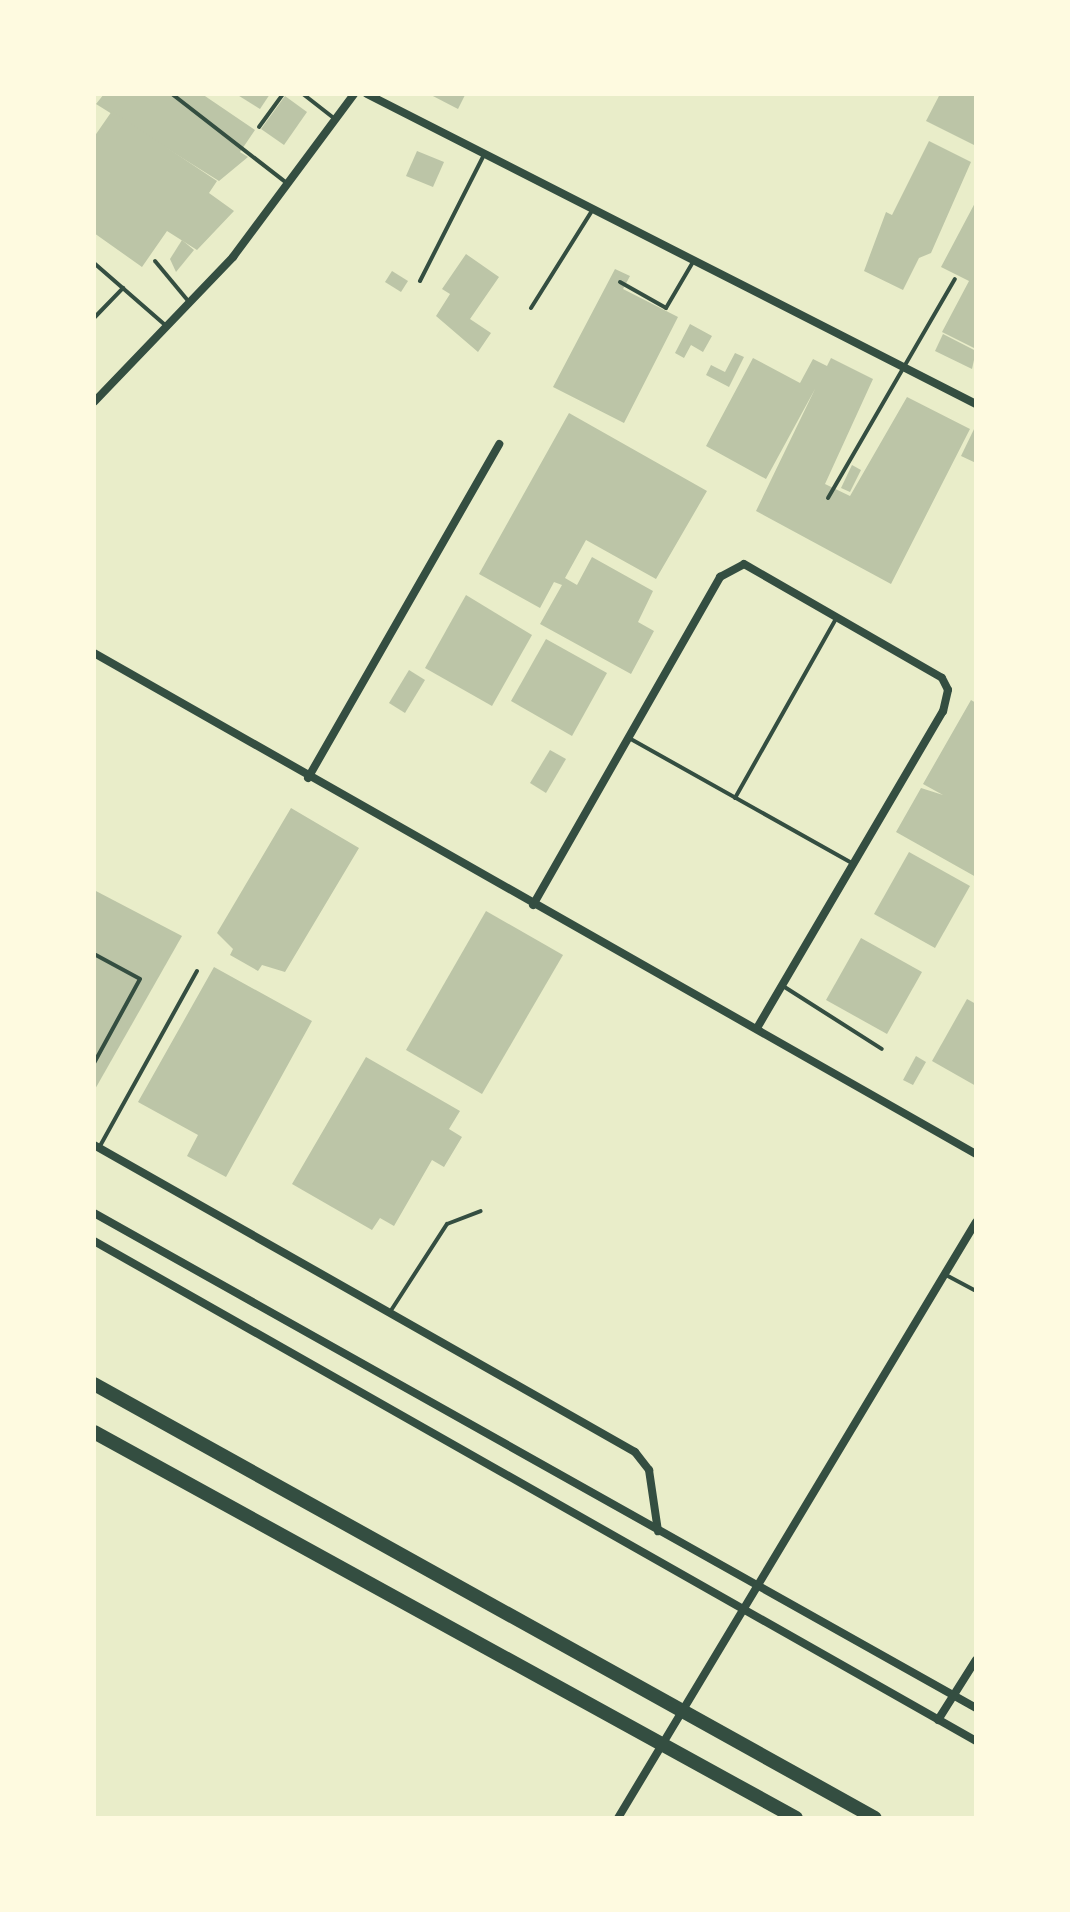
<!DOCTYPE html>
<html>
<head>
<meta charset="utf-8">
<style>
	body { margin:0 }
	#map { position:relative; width:1070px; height:1912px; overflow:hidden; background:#e9edc9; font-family:Quicksand,sans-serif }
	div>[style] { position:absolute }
	.building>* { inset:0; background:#bcc5a7 }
	.service>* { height:4px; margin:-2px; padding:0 2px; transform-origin:2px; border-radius:2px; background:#344e41 }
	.minor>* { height:8px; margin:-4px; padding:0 4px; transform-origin:4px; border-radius:4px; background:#344e41 }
	.motorway>* { height:14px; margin:-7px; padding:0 7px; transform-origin:7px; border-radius:7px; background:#344e41 }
	span { translate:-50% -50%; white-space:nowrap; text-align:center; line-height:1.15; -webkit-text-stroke:8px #fefae0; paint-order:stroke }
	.frame { position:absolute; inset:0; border:96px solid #fefae0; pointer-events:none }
</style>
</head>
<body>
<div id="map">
	<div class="building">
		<div style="clip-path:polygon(104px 94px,202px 94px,255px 130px,240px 152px,248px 157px,219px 181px,96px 104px)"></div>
		<div style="clip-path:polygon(236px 94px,270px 94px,260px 109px)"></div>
		<div style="clip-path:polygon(429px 94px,462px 94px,465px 95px,458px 109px)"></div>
		<div style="clip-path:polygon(940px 94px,976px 94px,976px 146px,926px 121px)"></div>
		<div style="clip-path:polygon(285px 96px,307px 112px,284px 145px,261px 129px)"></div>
		<div style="clip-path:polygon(112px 111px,217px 181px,209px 193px,234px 211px,197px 250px,167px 231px,142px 267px,94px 233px,94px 137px)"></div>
		<div style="clip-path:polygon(929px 141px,971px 162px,931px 253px,919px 258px,903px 290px,864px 271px,886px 212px,892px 215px)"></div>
		<div style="clip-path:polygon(417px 151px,444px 162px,433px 187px,406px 176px)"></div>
		<div style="clip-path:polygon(976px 201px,976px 349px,942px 332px,969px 281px,941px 267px)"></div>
		<div style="clip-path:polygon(182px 240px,194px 250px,176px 272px,170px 259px)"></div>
		<div style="clip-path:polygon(466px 254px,499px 277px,470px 319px,491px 333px,478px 352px,436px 316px,450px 294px,442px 289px)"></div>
		<div style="clip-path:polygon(615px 269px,630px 276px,623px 289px,678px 317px,624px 423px,553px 387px)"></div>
		<div style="clip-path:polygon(392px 271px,408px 281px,401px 292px,385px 282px)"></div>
		<div style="clip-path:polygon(690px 324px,712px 336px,703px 352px,691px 345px,684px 358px,675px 353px)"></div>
		<div style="clip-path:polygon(943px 334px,976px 351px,972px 369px,935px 351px)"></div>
		<div style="clip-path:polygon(735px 353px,744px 357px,729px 387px,706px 375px,711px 365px,725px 372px)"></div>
		<div style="clip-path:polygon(753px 358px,800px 383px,813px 359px,827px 366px,831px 358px,873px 379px,825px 484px,850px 496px,907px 397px,970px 429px,891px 584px,756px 511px,815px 389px,766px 479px,706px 446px)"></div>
		<div style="clip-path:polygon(569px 413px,707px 491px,656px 579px,586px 540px,565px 578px,577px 585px,592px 557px,653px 591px,638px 622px,654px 631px,631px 674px,540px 624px,562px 585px,554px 582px,540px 608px,479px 574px)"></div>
		<div style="clip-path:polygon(976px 425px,976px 463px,961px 456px)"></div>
		<div style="clip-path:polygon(852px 465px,861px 470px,850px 492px,841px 488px)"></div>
		<div style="clip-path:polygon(466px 595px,532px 635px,492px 706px,425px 668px)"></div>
		<div style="clip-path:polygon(546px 639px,607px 673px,572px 736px,511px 701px)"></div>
		<div style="clip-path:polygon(409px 670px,425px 680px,405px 713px,389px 703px)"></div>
		<div style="clip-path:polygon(971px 700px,976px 703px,976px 877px,896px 832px,921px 788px,943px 795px,923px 784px)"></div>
		<div style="clip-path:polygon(550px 750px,566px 759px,546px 793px,530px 783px)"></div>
		<div style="clip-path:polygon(291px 808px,359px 848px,285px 972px,262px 965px,258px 971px,230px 955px,233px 949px,217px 933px)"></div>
		<div style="clip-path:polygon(909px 852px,970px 886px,935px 948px,874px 914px)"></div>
		<div style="clip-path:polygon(94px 890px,182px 936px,94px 1091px)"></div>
		<div style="clip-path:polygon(486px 911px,563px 955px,482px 1094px,406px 1050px)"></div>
		<div style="clip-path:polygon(861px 938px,922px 972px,887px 1034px,826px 1000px)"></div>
		<div style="clip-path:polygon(214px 967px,312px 1021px,226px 1177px,187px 1156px,198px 1135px,138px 1102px)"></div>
		<div style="clip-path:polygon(967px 999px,976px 1004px,976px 1086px,932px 1061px)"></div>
		<div style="clip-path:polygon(916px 1056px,926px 1062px,913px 1085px,903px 1080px)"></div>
		<div style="clip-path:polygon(366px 1057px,460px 1111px,449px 1129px,462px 1137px,444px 1167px,432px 1160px,394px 1226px,380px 1218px,372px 1230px,292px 1184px)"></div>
	</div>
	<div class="service">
		<div style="left:172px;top:94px;width:147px;rotate:37.8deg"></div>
		<div style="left:303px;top:94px;width:41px;rotate:38deg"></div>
		<div style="left:259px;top:127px;width:41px;rotate:-54deg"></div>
		<div style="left:155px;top:261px;width:53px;rotate:50.3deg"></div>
		<div style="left:94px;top:263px;width:94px;rotate:41.1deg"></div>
		<div style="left:420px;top:281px;width:141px;rotate:-63.1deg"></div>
		<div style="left:620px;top:282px;width:53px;rotate:29.5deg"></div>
		<div style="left:666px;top:308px;width:53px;rotate:-59.6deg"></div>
		<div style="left:531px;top:308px;width:117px;rotate:-57.9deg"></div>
		<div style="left:94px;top:318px;width:42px;rotate:-46deg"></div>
		<div style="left:828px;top:498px;width:253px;rotate:-59.9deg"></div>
		<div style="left:629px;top:738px;width:256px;rotate:29.3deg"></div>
		<div style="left:735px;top:798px;width:206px;rotate:-60.6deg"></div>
		<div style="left:94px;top:954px;width:52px;rotate:28.5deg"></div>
		<div style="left:140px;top:979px;width:96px;rotate:118.7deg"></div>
		<div style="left:783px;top:986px;width:117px;rotate:32.5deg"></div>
		<div style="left:100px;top:1146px;width:200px;rotate:-61deg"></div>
		<div style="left:946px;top:1275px;width:34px;rotate:28deg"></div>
		<div style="left:390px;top:1312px;width:105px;rotate:-57.1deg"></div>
		<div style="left:447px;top:1224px;width:36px;rotate:-21deg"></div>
	</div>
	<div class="minor">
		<div style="left:367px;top:94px;width:683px;rotate:26.98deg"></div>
		<div style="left:94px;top:402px;width:201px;rotate:-46.2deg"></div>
		<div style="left:233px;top:257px;width:203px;rotate:-53.4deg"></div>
		<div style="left:94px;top:653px;width:1014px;rotate:29.6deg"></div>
		<div style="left:308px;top:778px;width:385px;rotate:-60.2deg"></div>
		<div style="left:533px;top:905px;width:378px;rotate:-60.3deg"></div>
		<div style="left:720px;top:577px;width:27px;rotate:-28deg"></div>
		<div style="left:744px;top:564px;width:228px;rotate:29.9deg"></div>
		<div style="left:942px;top:678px;width:13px;rotate:63deg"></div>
		<div style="left:948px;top:690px;width:22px;rotate:103deg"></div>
		<div style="left:943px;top:711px;width:368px;rotate:120.4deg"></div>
		<div style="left:94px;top:1145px;width:622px;rotate:29.57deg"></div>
		<div style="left:635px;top:1452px;width:23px;rotate:52deg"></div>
		<div style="left:649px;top:1470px;width:62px;rotate:81.6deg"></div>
		<div style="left:94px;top:1213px;width:1011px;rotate:29.3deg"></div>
		<div style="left:94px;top:1241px;width:1014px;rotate:29.55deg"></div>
		<div style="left:938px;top:1720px;width:71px;rotate:-57.7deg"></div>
		<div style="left:618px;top:1818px;width:695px;rotate:-59.01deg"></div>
	</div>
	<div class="motorway">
		<div style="left:94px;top:1384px;width:893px;rotate:29.06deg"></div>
		<div style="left:94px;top:1432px;width:801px;rotate:28.8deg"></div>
	</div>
	<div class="frame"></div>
</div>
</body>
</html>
